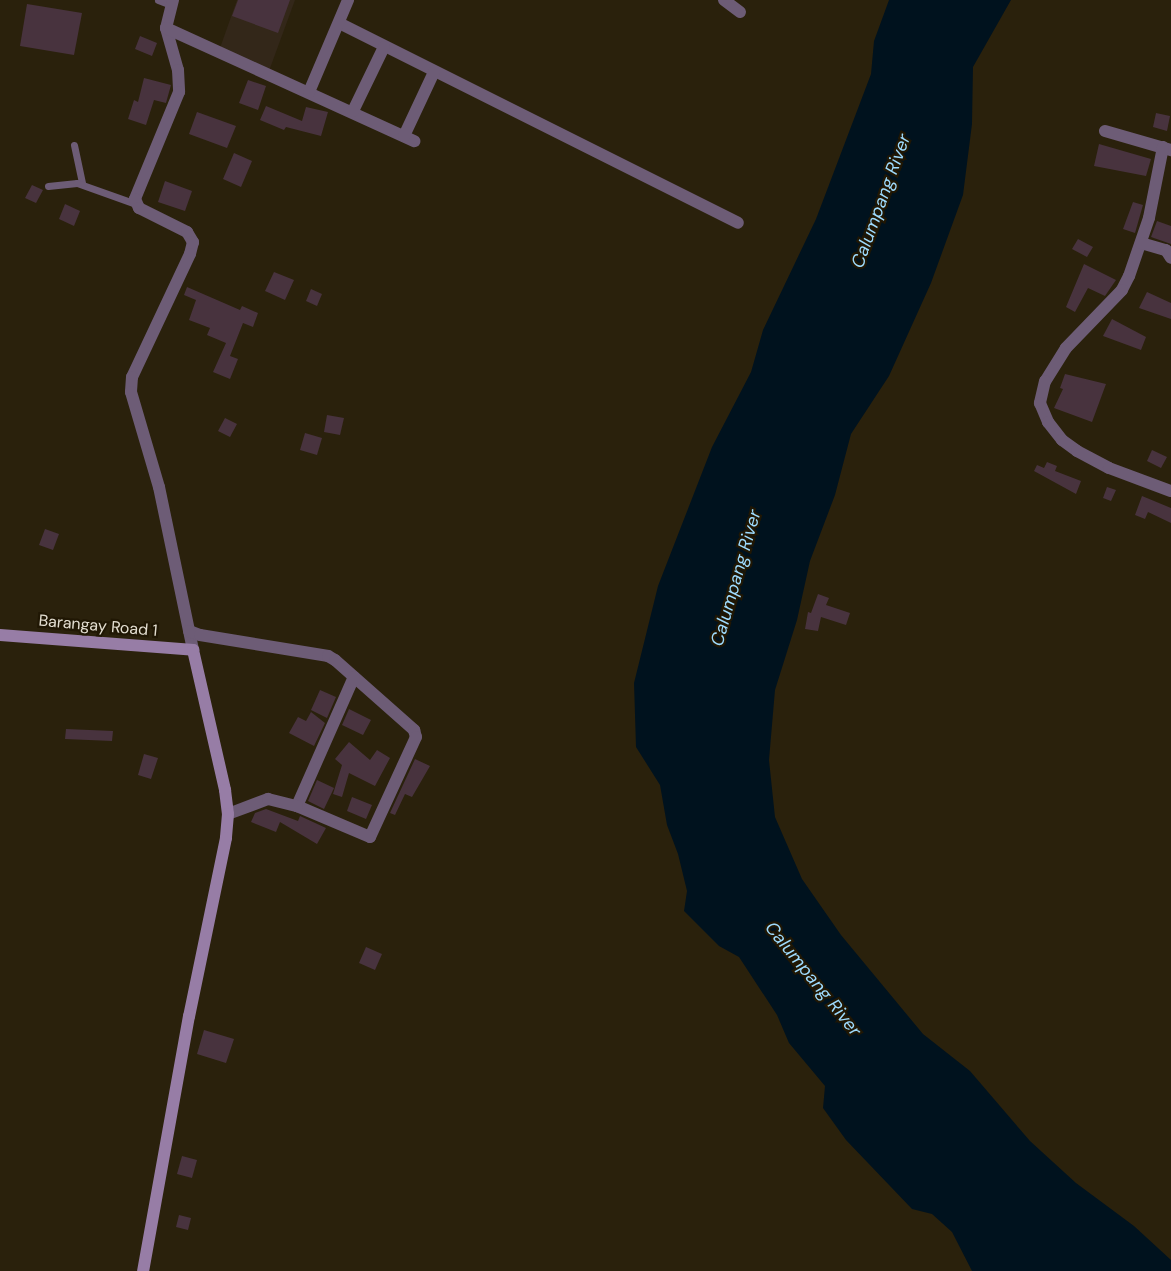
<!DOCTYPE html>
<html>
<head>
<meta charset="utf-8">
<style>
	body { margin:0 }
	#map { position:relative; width:1171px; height:1271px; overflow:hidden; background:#2a210c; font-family:"DM Sans",sans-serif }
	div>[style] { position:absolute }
	.industrial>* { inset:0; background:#332719 }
	.water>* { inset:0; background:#00121e }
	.building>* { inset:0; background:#48333e }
	.lane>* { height:7px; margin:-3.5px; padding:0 3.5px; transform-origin:3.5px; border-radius:3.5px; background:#6d5c76 }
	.street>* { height:12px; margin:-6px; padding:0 6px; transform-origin:6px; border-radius:6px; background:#6d5c76 }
	.secondary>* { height:12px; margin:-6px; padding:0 6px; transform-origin:6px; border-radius:6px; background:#977da6 }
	span { translate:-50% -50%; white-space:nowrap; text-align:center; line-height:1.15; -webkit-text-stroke:4.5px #201704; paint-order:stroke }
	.street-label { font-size:16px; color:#e3ded1 }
	.water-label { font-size:18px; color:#9edbfe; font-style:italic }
</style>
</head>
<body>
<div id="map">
	<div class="industrial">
		<div style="clip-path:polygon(237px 0,295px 0,269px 71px,220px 48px)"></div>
	</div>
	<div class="water">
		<div style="clip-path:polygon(889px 0,1011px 0,973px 67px,972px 124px,963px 195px,931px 283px,889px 376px,851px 434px,835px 495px,810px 561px,797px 620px,775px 690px,769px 760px,775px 817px,802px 879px,841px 935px,923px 1034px,970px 1071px,1030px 1141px,1076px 1183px,1134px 1226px,1171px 1260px,1171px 1271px,972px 1271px,952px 1232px,932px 1214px,912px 1209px,846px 1140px,823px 1108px,825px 1086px,789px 1043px,777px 1015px,739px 957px,719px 946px,684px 911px,687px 891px,678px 854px,667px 825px,660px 785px,636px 747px,634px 683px,658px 586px,712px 447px,751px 372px,763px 330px,816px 219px,871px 74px,874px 41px)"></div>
	</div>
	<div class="building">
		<div style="clip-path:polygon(238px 0,290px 0,278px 33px,232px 16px)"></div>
		<div style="clip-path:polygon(27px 4px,82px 13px,74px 55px,20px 46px)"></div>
		<div style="clip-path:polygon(140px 36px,157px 43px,152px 56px,135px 49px)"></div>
		<div style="clip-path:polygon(144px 78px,171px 85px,166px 103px,154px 100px,146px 125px,128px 119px,134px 100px,138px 102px)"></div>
		<div style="clip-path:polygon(248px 80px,266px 86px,258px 110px,239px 103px)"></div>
		<div style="clip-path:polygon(266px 106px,302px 121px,306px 107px,328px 112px,321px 136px,286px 127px,284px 130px,260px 120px)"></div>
		<div style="clip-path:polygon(197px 112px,236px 126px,227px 148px,189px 134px)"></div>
		<div style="clip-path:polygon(1156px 113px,1170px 116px,1167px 131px,1153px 127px)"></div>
		<div style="clip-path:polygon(1099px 144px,1151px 159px,1146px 176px,1094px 166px)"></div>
		<div style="clip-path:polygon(234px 153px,252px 161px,241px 187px,223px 179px)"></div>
		<div style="clip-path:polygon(165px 181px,192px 191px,185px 211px,158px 202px)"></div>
		<div style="clip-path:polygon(32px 185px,43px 190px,36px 203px,25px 198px)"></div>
		<div style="clip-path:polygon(1133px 202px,1143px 205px,1135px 233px,1123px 229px)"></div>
		<div style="clip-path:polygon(65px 204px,80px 211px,74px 226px,59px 219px)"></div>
		<div style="clip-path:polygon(1157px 221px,1171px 226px,1171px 244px,1151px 237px)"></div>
		<div style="clip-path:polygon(1078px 239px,1093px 247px,1087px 257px,1072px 249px)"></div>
		<div style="clip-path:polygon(1084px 264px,1116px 280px,1105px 296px,1088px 288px,1075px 312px,1066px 307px)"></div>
		<div style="clip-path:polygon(274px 272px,294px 280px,285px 300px,265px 291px)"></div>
		<div style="clip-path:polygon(187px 287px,240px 310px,242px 306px,258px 313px,253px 327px,243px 323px,230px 356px,238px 359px,230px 379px,213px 372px,226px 343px,207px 335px,210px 328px,189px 320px,196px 300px,184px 295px)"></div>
		<div style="clip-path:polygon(311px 289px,322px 294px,317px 306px,306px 301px)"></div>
		<div style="clip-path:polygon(1147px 292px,1171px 303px,1171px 319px,1139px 308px)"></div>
		<div style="clip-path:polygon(1112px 319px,1146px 337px,1141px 350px,1103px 336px)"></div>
		<div style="clip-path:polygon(1065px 374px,1106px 384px,1092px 422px,1054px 408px,1063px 389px,1060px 388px)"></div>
		<div style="clip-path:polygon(327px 415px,344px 418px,340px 435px,324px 432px)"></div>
		<div style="clip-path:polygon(225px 418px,237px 424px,230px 437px,218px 431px)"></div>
		<div style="clip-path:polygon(305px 433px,322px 438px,317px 455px,300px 450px)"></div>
		<div style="clip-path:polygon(1152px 450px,1167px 457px,1161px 468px,1147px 461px)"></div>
		<div style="clip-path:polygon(1047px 462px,1057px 466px,1055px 471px,1081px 481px,1076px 494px,1034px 471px,1037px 465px,1044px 468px)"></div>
		<div style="clip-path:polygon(1107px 487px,1116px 490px,1111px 501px,1103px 498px)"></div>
		<div style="clip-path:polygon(1142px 496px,1171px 508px,1171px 523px,1148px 512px,1145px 519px,1135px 515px)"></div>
		<div style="clip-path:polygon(45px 529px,59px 534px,53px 550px,39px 545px)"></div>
		<div style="clip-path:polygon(818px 594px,829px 598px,826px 605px,850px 613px,846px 625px,821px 617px,818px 631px,805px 629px,808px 612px,811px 613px)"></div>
		<div style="clip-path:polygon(320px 690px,336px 697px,327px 718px,311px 710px)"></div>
		<div style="clip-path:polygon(349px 709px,371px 720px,363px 735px,342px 725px)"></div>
		<div style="clip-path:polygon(311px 712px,325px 723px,314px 746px,289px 733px,298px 717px,306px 721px)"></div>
		<div style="clip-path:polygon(66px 729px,113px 731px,112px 741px,65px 739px)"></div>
		<div style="clip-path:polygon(349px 742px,370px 760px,377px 750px,390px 758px,375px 786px,349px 773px,342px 797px,333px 794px,342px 765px,335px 759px)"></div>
		<div style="clip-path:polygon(144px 754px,158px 758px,151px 779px,138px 775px)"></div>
		<div style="clip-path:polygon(415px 759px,430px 766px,412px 797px,405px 794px,395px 815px,390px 813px)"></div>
		<div style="clip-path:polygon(317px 780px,334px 788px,324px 809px,308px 801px)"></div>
		<div style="clip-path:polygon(352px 797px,372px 805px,366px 819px,347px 811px)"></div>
		<div style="clip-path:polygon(266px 809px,298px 821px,300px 816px,326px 828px,317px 844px,280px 822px,276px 832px,251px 822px,255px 813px)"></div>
		<div style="clip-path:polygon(366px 947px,382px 954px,375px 970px,359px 963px)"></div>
		<div style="clip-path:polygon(204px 1030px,234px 1039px,226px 1063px,197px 1054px)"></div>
		<div style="clip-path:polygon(182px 1156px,197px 1160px,192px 1178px,177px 1174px)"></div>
		<div style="clip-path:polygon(179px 1215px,191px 1218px,188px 1230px,176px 1227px)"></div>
	</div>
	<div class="lane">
		<div style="left:158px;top:0;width:14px;rotate:21deg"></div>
		<div style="left:74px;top:145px;width:40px;rotate:78deg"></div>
		<div style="left:48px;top:186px;width:29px;rotate:-6deg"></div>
		<div style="left:77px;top:183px;width:63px;rotate:19.6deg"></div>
	</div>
	<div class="street">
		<div style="left:173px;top:0;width:29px;rotate:104deg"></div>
		<div style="left:166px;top:28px;width:44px;rotate:74.1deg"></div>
		<div style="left:178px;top:70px;width:22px;rotate:87deg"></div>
		<div style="left:179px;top:92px;width:116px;rotate:112.4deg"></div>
		<div style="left:135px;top:199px;width:10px;rotate:66deg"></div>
		<div style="left:139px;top:208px;width:54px;rotate:26.6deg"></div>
		<div style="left:187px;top:232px;width:12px;rotate:59deg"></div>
		<div style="left:193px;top:242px;width:12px;rotate:104deg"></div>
		<div style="left:190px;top:254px;width:136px;rotate:115.2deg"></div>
		<div style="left:132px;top:377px;width:15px;rotate:94deg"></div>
		<div style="left:131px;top:392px;width:99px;rotate:73.6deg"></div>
		<div style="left:159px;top:487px;width:167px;rotate:78.2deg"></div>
		<div style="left:724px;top:0;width:20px;rotate:37deg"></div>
		<div style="left:339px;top:23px;width:446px;rotate:26.6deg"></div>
		<div style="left:166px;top:28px;width:273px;rotate:24.5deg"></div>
		<div style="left:309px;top:92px;width:100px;rotate:-67deg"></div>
		<div style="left:353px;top:111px;width:71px;rotate:-64.2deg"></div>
		<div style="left:1105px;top:131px;width:69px;rotate:16.1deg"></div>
		<div style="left:404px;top:136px;width:71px;rotate:-64.9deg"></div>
		<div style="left:1163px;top:147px;width:72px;rotate:101.2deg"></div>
		<div style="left:1149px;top:218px;width:61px;rotate:109deg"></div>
		<div style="left:1129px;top:276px;width:16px;rotate:117deg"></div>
		<div style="left:1122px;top:290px;width:81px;rotate:134deg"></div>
		<div style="left:1066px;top:348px;width:39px;rotate:122deg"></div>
		<div style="left:1045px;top:381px;width:23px;rotate:103deg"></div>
		<div style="left:1040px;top:403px;width:21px;rotate:67deg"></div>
		<div style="left:1048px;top:422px;width:23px;rotate:52deg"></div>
		<div style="left:1062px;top:440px;width:19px;rotate:36deg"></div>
		<div style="left:1077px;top:451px;width:36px;rotate:28deg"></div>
		<div style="left:1109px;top:468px;width:66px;rotate:20.4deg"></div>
		<div style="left:1141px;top:243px;width:26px;rotate:16deg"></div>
		<div style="left:1166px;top:250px;width:9px;rotate:58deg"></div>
		<div style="left:189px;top:631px;width:12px;rotate:20deg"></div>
		<div style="left:200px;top:635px;width:130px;rotate:9.3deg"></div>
		<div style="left:328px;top:656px;width:8px;rotate:30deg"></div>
		<div style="left:335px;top:660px;width:106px;rotate:41.5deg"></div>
		<div style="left:414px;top:730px;width:7px;rotate:74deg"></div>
		<div style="left:416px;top:737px;width:110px;rotate:114.7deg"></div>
		<div style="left:370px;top:837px;width:79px;rotate:-157deg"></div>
		<div style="left:297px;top:806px;width:141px;rotate:-66.2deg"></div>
		<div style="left:228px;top:814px;width:43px;rotate:-20.6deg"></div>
		<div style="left:268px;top:799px;width:30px;rotate:14deg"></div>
	</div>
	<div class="secondary">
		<div style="left:0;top:635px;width:194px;rotate:4.4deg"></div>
		<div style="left:193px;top:650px;width:144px;rotate:77.1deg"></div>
		<div style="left:225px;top:790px;width:24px;rotate:83deg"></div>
		<div style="left:228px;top:814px;width:24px;rotate:95deg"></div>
		<div style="left:226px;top:838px;width:182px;rotate:101.7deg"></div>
		<div style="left:189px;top:1016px;width:259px;rotate:100.2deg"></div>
	</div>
	<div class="street-label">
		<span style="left:98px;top:626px;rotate:5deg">Barangay Road 1</span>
	</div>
	<div class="water-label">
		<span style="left:881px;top:201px;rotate:-70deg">Calumpang River</span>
		<span style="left:736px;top:578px;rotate:-74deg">Calumpang River</span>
		<span style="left:813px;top:979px;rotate:51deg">Calumpang River</span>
	</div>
</div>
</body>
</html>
